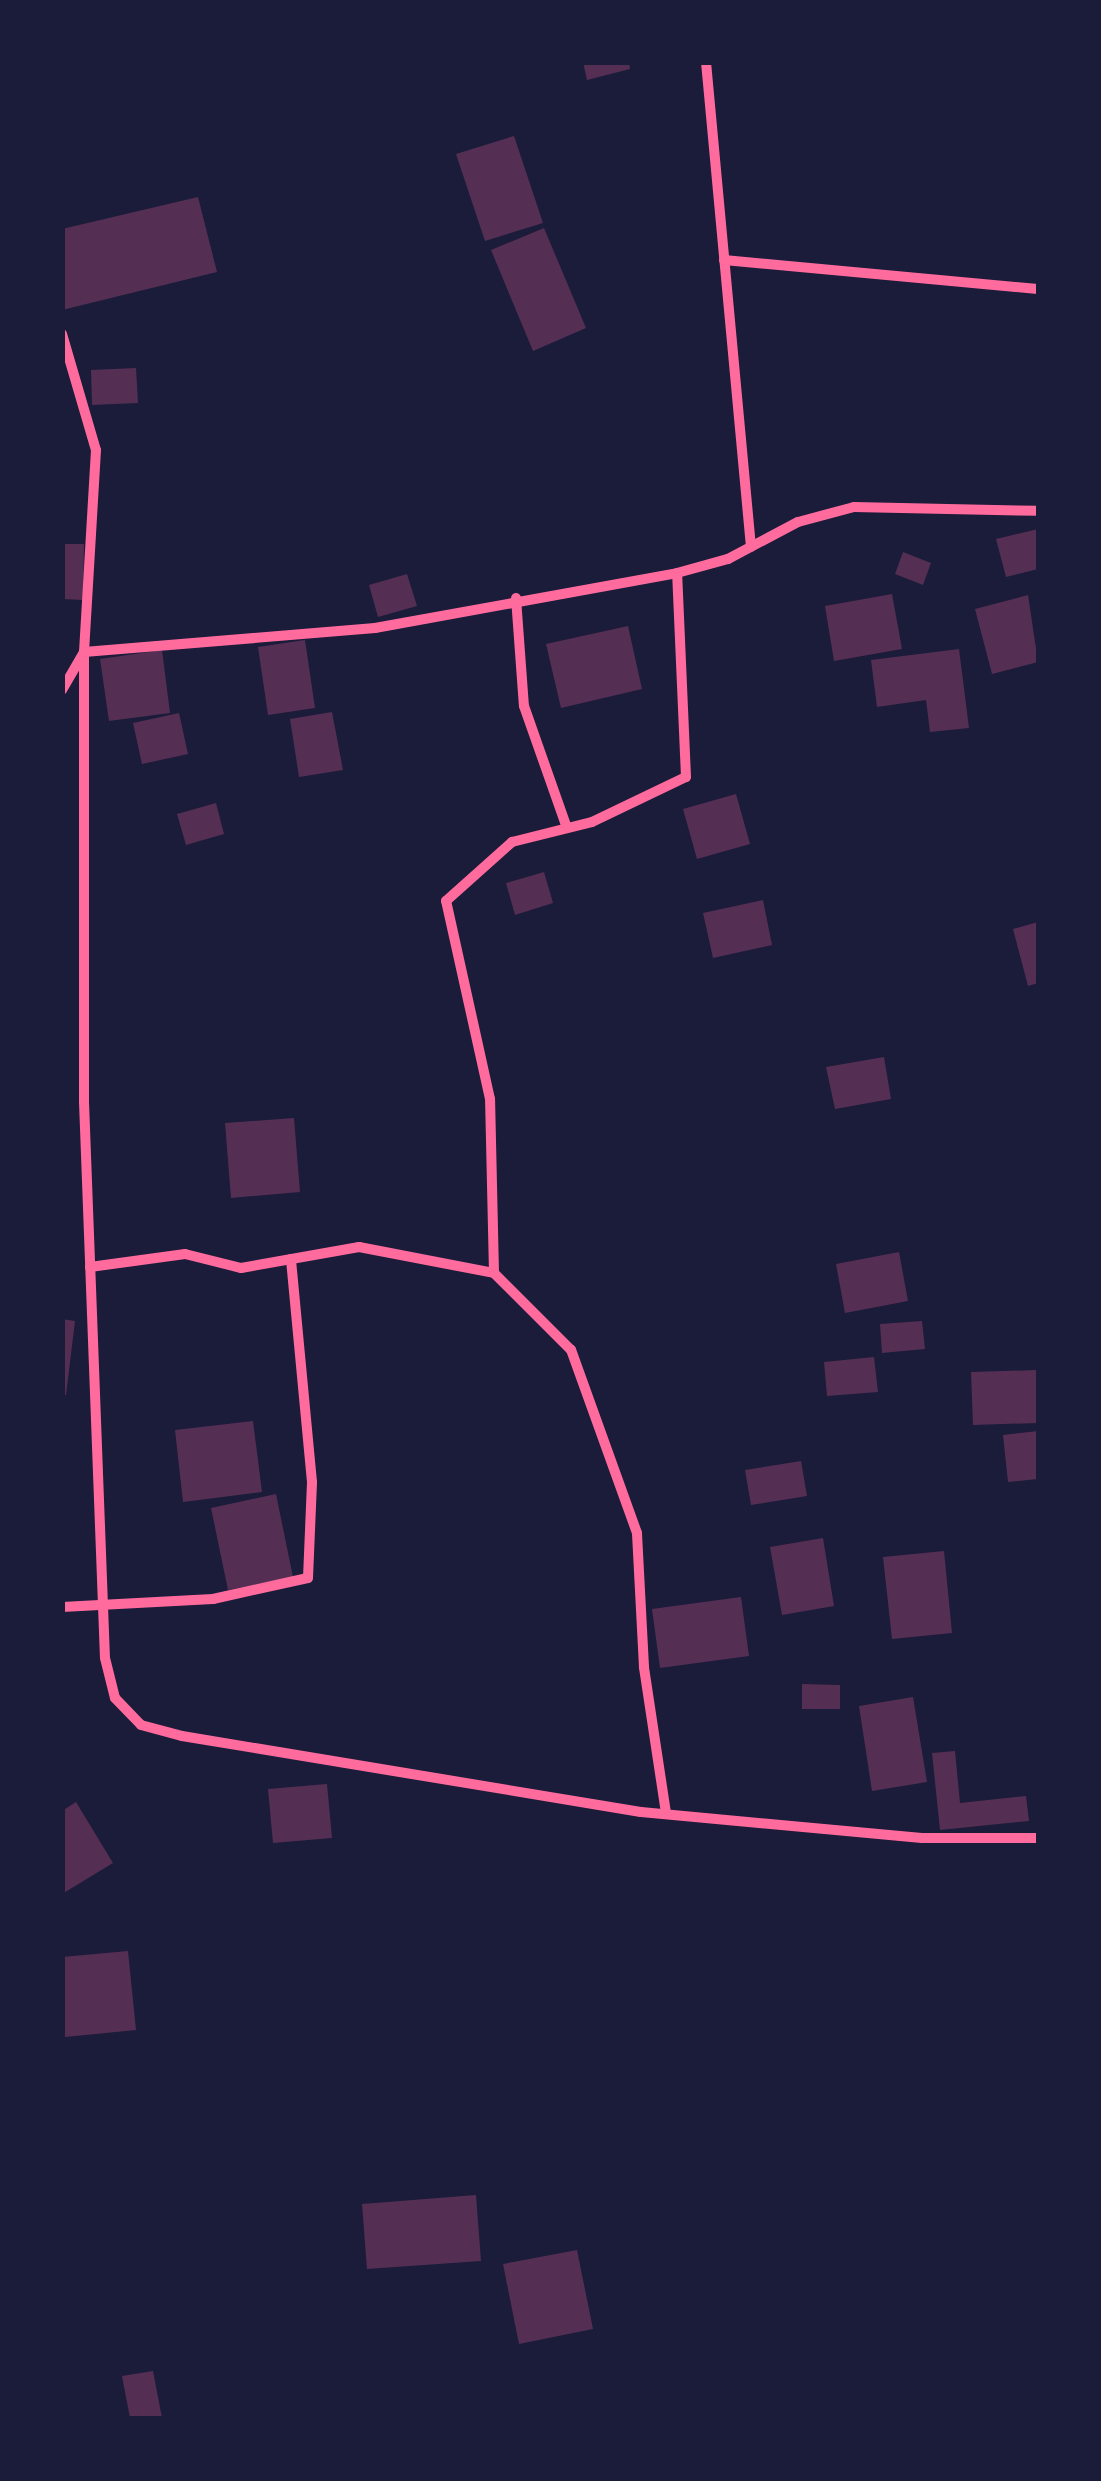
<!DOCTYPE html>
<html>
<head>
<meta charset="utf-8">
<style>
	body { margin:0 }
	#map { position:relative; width:1101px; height:2481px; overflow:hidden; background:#1b1b3a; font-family:Signika,sans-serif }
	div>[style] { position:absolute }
	.building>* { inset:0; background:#542f53 }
	.minor>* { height:10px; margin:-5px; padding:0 5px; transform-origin:5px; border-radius:5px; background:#ff6b9d }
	span { translate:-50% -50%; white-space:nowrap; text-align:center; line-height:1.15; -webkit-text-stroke:8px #1b1b3a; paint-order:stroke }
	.frame { position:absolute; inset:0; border:65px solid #1b1b3a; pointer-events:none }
</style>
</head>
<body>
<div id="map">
	<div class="building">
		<div style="clip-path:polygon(583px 62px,629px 62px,630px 69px,587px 80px)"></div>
		<div style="clip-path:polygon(514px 136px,543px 223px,485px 241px,456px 154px)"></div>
		<div style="clip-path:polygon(198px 197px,217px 272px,62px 310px,62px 229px)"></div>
		<div style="clip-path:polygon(544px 228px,586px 328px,533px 351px,491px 250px)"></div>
		<div style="clip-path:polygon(136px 368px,138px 403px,92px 405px,91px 370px)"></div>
		<div style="clip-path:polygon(1038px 529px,1038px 569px,1006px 577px,996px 539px)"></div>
		<div style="clip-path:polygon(62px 544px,84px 544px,83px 600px,62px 599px)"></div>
		<div style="clip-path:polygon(903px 552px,931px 563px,923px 585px,895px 574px)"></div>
		<div style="clip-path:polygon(407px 574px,417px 606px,378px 617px,369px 585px)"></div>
		<div style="clip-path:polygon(892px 594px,902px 649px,834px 661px,825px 606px)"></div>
		<div style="clip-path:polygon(1028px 595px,1038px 662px,992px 674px,975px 609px)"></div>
		<div style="clip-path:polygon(628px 626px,642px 689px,561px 708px,546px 644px)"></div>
		<div style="clip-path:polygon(305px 640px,315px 708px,268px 715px,258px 647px)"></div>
		<div style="clip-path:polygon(959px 649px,969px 728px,930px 732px,926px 700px,877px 707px,871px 660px)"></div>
		<div style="clip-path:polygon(162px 650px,170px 713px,109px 721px,100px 659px)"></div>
		<div style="clip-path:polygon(332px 712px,343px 770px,299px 777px,290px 719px)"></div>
		<div style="clip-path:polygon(179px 713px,188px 754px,142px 764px,133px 723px)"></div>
		<div style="clip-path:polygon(736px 794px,750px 844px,697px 859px,683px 809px)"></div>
		<div style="clip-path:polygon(216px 803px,224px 834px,186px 845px,177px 814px)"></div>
		<div style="clip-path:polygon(544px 872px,553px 903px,515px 915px,506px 883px)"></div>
		<div style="clip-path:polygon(763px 900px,772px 945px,713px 958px,703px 913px)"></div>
		<div style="clip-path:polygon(1038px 922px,1038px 983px,1028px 986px,1013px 929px)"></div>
		<div style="clip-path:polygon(884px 1057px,891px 1099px,835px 1109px,826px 1067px)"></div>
		<div style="clip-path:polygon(294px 1118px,300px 1192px,231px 1198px,225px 1123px)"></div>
		<div style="clip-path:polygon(899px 1252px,908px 1301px,845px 1313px,836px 1264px)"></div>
		<div style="clip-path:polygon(62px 1319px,75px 1321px,66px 1395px,62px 1394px)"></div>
		<div style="clip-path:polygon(922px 1321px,925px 1349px,882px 1353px,880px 1324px)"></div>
		<div style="clip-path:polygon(874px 1357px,878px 1392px,827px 1396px,824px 1362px)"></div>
		<div style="clip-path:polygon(1037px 1370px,1038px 1423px,973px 1425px,971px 1372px)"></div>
		<div style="clip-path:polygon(253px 1421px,262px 1492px,183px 1502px,175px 1430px)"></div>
		<div style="clip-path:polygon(1038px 1431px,1038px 1479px,1008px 1482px,1003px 1435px)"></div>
		<div style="clip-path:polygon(801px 1461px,807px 1496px,751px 1505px,745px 1470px)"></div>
		<div style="clip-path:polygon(276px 1494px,293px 1577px,228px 1590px,211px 1508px)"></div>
		<div style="clip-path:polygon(823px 1538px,834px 1606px,782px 1615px,770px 1547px)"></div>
		<div style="clip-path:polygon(944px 1551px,952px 1633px,892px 1639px,883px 1557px)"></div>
		<div style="clip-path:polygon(741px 1597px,749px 1656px,660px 1668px,652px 1609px)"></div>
		<div style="clip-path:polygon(802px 1684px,840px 1685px,840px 1709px,802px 1709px)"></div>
		<div style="clip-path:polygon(913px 1697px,927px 1782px,872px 1791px,859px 1706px)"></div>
		<div style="clip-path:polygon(955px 1751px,960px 1803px,1026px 1796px,1029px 1821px,940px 1830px,932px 1753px)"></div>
		<div style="clip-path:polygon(327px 1784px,332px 1838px,273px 1843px,268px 1789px)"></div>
		<div style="clip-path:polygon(76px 1802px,113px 1863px,62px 1894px,62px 1811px)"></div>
		<div style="clip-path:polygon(128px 1951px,136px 2030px,65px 2037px,62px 1957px)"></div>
		<div style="clip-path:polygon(476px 2195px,481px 2261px,367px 2269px,362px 2204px)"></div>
		<div style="clip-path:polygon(577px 2250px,593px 2329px,519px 2344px,503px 2264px)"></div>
		<div style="clip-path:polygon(153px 2371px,162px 2418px,130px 2418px,122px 2376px)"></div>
	</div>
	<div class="minor">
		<div style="left:706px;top:62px;width:487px;rotate:84.7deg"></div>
		<div style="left:724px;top:260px;width:315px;rotate:5.3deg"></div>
		<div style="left:62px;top:334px;width:121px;rotate:73.7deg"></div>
		<div style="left:96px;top:450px;width:202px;rotate:93.4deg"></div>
		<div style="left:84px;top:652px;width:450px;rotate:90deg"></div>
		<div style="left:84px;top:1102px;width:556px;rotate:87.84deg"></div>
		<div style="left:105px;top:1658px;width:41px;rotate:76deg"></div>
		<div style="left:115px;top:1698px;width:37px;rotate:46deg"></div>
		<div style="left:141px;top:1725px;width:42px;rotate:15deg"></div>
		<div style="left:182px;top:1736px;width:465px;rotate:9.4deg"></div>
		<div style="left:641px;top:1812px;width:282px;rotate:5.3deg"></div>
		<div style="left:922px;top:1838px;width:116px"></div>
		<div style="left:516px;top:598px;width:108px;rotate:85.8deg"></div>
		<div style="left:524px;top:706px;width:129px;rotate:70.6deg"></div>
		<div style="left:62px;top:690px;width:44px;rotate:-59.9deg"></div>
		<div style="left:84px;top:652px;width:292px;rotate:-4.7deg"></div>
		<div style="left:375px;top:628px;width:307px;rotate:-10.3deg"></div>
		<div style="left:677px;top:573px;width:53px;rotate:-15.4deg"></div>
		<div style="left:728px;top:559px;width:79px;rotate:-27.9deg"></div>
		<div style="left:798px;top:522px;width:58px;rotate:-15deg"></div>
		<div style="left:854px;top:507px;width:184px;rotate:1.2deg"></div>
		<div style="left:90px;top:1267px;width:96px;rotate:-7.8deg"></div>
		<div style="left:185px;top:1254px;width:58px;rotate:14deg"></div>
		<div style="left:241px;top:1268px;width:120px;rotate:-10.1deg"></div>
		<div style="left:359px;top:1247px;width:137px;rotate:10.9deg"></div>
		<div style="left:62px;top:1607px;width:151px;rotate:-3deg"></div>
		<div style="left:213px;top:1599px;width:97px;rotate:-12.5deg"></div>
		<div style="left:308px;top:1578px;width:96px;rotate:-87.6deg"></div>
		<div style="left:312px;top:1482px;width:224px;rotate:-95.4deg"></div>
		<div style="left:666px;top:1813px;width:148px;rotate:-98.6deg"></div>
		<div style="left:644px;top:1667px;width:134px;rotate:-93deg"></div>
		<div style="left:637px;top:1533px;width:195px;rotate:-109.8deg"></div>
		<div style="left:571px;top:1350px;width:109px;rotate:-135deg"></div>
		<div style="left:494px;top:1273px;width:174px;rotate:-91.3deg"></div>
		<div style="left:490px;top:1099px;width:203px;rotate:-102.5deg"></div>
		<div style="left:446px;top:901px;width:89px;rotate:-41.8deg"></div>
		<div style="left:512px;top:842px;width:82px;rotate:-14deg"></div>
		<div style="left:592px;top:822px;width:104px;rotate:-25.6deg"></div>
		<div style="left:686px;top:777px;width:204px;rotate:-92.5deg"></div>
	</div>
	<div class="frame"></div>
</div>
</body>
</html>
